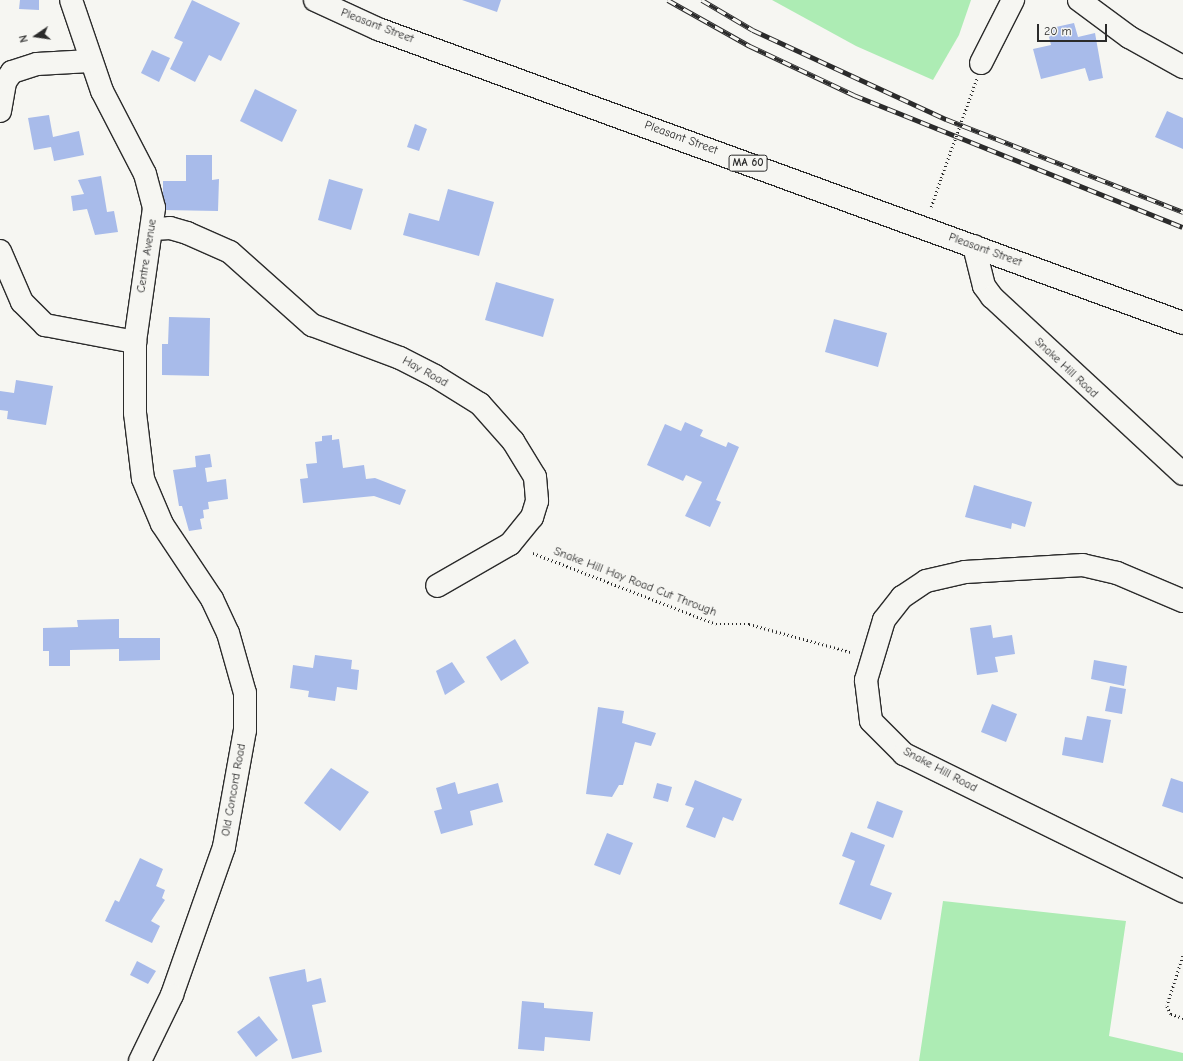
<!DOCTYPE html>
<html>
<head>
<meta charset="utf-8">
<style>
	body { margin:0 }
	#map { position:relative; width:1183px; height:1061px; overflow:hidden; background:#f6f6f2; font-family:"Comic Neue",sans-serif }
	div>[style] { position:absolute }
	.green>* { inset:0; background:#adecb4 }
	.building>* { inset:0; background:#a8bbea }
	.path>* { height:2.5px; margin-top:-1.25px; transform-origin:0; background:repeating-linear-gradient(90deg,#2b2b2b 0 1px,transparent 0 4px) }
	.roads { filter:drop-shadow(1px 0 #2b2b2b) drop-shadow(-1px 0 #2b2b2b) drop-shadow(0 1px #2b2b2b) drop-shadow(0 -1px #2b2b2b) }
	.minor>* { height:22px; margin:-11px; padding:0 11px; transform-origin:11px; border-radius:11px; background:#f6f6f2 }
	.primary>* { height:22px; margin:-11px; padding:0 11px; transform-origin:11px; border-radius:11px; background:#f6f6f2 }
	.rail>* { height:4.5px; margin-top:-2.25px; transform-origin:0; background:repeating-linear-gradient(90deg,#f6f6f2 0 9px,#2b2b2b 0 18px); box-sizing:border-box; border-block:1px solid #2b2b2b }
	.path-bridge>* { height:2.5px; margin-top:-1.25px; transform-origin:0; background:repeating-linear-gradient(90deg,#2b2b2b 0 1px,transparent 0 4px) }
	span { translate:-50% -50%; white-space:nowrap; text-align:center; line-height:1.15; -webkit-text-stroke:3px #f6f6f2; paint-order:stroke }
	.shield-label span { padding:1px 3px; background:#f6f6f2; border:1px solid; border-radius:3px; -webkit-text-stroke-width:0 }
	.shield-label { font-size:11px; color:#2b2b2b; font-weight:700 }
	.street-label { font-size:12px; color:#2b2b2b }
	.north { position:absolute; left:16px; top:16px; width:40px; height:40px; -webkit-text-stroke:3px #f6f6f2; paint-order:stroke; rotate:257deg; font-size:11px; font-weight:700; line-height:16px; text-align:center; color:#2b2b2b }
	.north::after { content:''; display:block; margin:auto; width:14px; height:18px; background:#2b2b2b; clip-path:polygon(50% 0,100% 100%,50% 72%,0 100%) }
	.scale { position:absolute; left:1037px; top:24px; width:70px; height:18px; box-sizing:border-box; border:2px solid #2b2b2b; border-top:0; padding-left:5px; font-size:12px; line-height:14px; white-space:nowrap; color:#2b2b2b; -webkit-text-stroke:3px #f6f6f2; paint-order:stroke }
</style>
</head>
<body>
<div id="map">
	<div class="green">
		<div style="clip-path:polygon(772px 0,971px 0,959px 35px,933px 80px,856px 46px)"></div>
		<div style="clip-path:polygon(943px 901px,1126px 921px,1109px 1036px,1183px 1053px,1183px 1061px,919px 1061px)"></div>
	</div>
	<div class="building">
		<div style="clip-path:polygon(20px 0,39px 0,39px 10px,19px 9px)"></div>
		<div style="clip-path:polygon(192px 0,240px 23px,221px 61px,209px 55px,195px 82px,170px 69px,183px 42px,174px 38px)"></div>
		<div style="clip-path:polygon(462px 0,501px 0,497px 12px)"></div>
		<div style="clip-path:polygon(1074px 23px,1078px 37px,1095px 33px,1103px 78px,1089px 81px,1085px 68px,1041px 79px,1033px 49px,1051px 45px,1047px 29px)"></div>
		<div style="clip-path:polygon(152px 50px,170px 58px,159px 82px,141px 73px)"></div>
		<div style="clip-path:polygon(255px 89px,297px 110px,282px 142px,240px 121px)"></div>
		<div style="clip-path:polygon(1167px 111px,1183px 118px,1183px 149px,1155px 137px)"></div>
		<div style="clip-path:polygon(49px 115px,53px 137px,79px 131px,84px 155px,54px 161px,51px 147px,34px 150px,28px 118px)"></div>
		<div style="clip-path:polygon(415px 124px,427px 129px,419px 151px,407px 147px)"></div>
		<div style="clip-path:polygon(186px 155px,212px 155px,212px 180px,219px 179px,218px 211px,163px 210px,163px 181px,186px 181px)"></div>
		<div style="clip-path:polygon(101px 176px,107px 212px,114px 211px,118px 232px,95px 235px,87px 209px,73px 211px,71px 196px,84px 194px,78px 180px)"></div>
		<div style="clip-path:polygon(329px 179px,363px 189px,351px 230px,318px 220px)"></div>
		<div style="clip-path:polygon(448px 189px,494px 202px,479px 256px,403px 235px,409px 213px,439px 221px)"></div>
		<div style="clip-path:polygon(496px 282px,554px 299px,543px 337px,485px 320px)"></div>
		<div style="clip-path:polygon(169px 317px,210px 318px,209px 376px,162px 375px,162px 344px,168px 344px)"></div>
		<div style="clip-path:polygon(834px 319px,887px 333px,878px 367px,825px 352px)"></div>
		<div style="clip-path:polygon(16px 380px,53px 386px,46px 425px,7px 419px,8px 411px,0 410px,0 391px,14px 393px)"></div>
		<div style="clip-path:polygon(685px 422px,703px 430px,700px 436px,726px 447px,728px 442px,739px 447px,716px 500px,721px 502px,710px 527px,685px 516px,702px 482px,686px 475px,683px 481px,647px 465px,665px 424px,681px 431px)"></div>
		<div style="clip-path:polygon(332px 435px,332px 440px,339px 439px,343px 468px,364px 465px,366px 479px,375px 478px,406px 490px,400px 505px,374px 496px,303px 503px,300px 479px,308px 478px,306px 464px,317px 463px,315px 442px,322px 441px,322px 436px)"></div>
		<div style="clip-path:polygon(210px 454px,212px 467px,205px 468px,207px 482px,226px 479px,228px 499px,208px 502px,209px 509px,203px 510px,204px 518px,200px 519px,202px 529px,189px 531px,182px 506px,179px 506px,173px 470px,196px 467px,195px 456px)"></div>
		<div style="clip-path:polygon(974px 485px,1032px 502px,1025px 527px,1012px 523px,1011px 529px,965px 517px)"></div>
		<div style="clip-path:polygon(119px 619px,119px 638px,160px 638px,160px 660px,119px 661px,119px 649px,70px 650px,70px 666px,49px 666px,49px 651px,43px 651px,43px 628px,78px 627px,77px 620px)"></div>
		<div style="clip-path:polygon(991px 625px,993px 638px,1012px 635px,1015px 654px,995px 657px,998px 672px,977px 675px,970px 628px)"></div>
		<div style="clip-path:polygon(515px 639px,529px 663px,501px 681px,486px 657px)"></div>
		<div style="clip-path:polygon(315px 655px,352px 660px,351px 669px,359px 670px,357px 690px,337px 687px,335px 701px,308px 697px,309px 691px,290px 688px,293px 665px,313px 668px)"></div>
		<div style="clip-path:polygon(1094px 660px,1127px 666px,1124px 686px,1091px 679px)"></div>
		<div style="clip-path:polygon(452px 662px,465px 682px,445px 695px,436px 671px)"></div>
		<div style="clip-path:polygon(1110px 686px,1126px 689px,1122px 714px,1105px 711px)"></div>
		<div style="clip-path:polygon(992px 704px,1017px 714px,1006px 742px,981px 732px)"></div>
		<div style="clip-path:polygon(598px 707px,624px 711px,622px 723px,656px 733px,651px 746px,635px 742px,623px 785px,619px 785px,612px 797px,586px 794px)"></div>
		<div style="clip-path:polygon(1087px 716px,1111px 720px,1103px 763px,1062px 755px,1065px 737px,1082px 740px)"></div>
		<div style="clip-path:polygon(331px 768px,369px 792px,340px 831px,304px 803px)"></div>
		<div style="clip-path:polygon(1171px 778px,1183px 782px,1183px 813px,1162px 806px)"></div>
		<div style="clip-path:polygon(695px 780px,742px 799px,733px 821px,723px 817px,715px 838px,686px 827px,694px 808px,685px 805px)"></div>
		<div style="clip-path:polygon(455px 782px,458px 794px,498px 783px,503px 802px,470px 811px,473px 825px,441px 834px,434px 811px,442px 809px,436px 788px)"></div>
		<div style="clip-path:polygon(657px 783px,672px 787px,668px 802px,653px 798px)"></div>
		<div style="clip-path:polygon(877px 801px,903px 811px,893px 838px,867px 828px)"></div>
		<div style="clip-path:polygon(851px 832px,885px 845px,870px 885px,892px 893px,881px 920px,839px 904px,855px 861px,842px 856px)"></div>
		<div style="clip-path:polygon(607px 833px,633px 843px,620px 875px,594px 865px)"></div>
		<div style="clip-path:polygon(140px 858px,163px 869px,156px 886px,165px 890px,162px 898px,165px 900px,151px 921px,160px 926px,152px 943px,105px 921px,115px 900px,119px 902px)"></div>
		<div style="clip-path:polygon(137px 961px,156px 971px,148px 984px,130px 975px)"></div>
		<div style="clip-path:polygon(305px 969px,307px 982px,321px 978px,326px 1002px,312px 1005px,322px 1052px,292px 1059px,269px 977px)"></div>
		<div style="clip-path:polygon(522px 1001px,544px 1003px,544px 1008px,593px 1012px,590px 1041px,545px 1037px,544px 1051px,518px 1049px)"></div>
		<div style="clip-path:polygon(259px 1016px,278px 1040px,256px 1057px,237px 1032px)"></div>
	</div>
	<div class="path">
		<div style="left:931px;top:207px;width:31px;rotate:-71deg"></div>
		<div style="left:533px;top:553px;width:196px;rotate:21.2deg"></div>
		<div style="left:716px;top:624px;width:33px"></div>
		<div style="left:749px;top:624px;width:106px;rotate:15.4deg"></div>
		<div style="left:1183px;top:956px;width:52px;rotate:107.7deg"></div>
		<div style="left:1167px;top:1006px;width:9px;rotate:63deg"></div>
		<div style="left:1171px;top:1014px;width:13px;rotate:18deg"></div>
	</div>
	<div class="roads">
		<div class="minor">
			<div style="left:71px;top:0;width:96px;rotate:71.2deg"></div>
			<div style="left:102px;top:91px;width:93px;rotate:62.6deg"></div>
			<div style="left:145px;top:174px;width:35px;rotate:75deg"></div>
			<div style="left:154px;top:208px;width:135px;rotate:98.1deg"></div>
			<div style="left:135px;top:342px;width:71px;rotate:90deg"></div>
			<div style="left:135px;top:413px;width:66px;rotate:83.1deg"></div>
			<div style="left:143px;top:479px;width:49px;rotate:67.1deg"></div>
			<div style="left:162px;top:524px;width:90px;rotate:56.3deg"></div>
			<div style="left:212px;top:599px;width:38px;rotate:65deg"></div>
			<div style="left:228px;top:633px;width:62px;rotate:74.2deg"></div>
			<div style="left:245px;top:693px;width:37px;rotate:90deg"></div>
			<div style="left:245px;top:730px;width:119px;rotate:100.2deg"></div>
			<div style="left:224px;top:847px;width:157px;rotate:109.4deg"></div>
			<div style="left:172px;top:995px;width:73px;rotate:115.9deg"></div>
			<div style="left:1079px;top:0;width:62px;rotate:36.5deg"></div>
			<div style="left:1129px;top:37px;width:62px;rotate:29.1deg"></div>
			<div style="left:981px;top:63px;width:71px;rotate:-63.1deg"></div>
			<div style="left:0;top:111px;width:29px;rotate:-80deg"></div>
			<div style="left:5px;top:82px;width:12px;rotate:-55deg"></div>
			<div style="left:12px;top:72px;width:26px;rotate:-18deg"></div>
			<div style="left:37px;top:64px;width:53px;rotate:-3.2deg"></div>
			<div style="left:153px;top:229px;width:17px;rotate:-3deg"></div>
			<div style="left:170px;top:228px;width:18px;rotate:16deg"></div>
			<div style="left:187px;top:233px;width:47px;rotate:23.8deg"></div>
			<div style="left:230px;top:252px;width:110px;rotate:41.7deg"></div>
			<div style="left:312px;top:325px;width:94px;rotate:20.6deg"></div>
			<div style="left:400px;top:358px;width:39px;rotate:27deg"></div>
			<div style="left:435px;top:376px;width:53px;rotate:31.9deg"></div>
			<div style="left:480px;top:404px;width:50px;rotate:48.3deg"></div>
			<div style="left:513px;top:441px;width:42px;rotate:58.6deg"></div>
			<div style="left:535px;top:477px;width:24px;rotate:85deg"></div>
			<div style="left:537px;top:501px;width:17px;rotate:107deg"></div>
			<div style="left:532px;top:517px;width:35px;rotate:129deg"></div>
			<div style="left:510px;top:544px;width:84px;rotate:150.1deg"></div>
			<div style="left:974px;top:246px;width:41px;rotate:76deg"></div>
			<div style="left:984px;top:286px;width:14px;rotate:54deg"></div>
			<div style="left:992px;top:297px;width:260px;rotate:42.8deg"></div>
			<div style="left:0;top:251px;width:56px;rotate:66.7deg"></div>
			<div style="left:22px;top:302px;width:33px;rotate:45deg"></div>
			<div style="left:45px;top:325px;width:92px;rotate:10.7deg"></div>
			<div style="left:1183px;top:601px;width:72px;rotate:-157deg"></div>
			<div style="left:1117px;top:573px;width:35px;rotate:-167deg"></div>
			<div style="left:1083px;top:565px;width:118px;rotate:176.6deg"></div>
			<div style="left:965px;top:572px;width:40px;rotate:167deg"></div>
			<div style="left:926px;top:581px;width:29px;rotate:146deg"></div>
			<div style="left:902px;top:597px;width:29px;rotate:128deg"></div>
			<div style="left:884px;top:620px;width:63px;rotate:106.7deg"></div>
			<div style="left:866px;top:680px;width:41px;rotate:83deg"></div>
			<div style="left:871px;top:721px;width:47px;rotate:45deg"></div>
			<div style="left:904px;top:754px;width:311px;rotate:26.2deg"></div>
		</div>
		<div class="primary">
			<div style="left:315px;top:0;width:69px;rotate:24.7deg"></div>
			<div style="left:378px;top:29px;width:857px;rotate:20.06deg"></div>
		</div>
	</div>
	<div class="rail">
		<div style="left:668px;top:0;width:94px;rotate:29.3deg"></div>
		<div style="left:750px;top:46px;width:115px;rotate:25.2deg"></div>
		<div style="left:854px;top:95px;width:354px;rotate:21.9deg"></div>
		<div style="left:702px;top:0;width:59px;rotate:30.5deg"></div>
		<div style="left:753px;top:30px;width:213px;rotate:24.8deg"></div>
		<div style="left:946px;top:119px;width:255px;rotate:21.4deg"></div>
	</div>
	<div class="path-bridge">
		<div style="left:941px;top:178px;width:106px;rotate:-70.2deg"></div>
	</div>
	<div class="shield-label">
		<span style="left:748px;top:163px">MA 60</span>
	</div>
	<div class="street-label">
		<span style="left:377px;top:26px;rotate:21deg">Pleasant Street</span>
		<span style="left:681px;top:138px;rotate:20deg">Pleasant Street</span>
		<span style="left:985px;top:250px;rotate:20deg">Pleasant Street</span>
		<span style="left:147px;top:256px;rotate:-81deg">Centre Avenue</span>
		<span style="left:1066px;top:368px;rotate:43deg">Snake Hill Road</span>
		<span style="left:425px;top:372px;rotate:29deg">Hay Road</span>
		<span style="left:635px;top:582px;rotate:21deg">Snake Hill Hay Road Cut Through</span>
		<span style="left:940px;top:770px;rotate:28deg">Snake Hill Road</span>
		<span style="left:234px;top:790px;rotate:-80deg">Old Concord Road</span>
	</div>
	<div class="north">N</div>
	<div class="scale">20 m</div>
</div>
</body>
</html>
